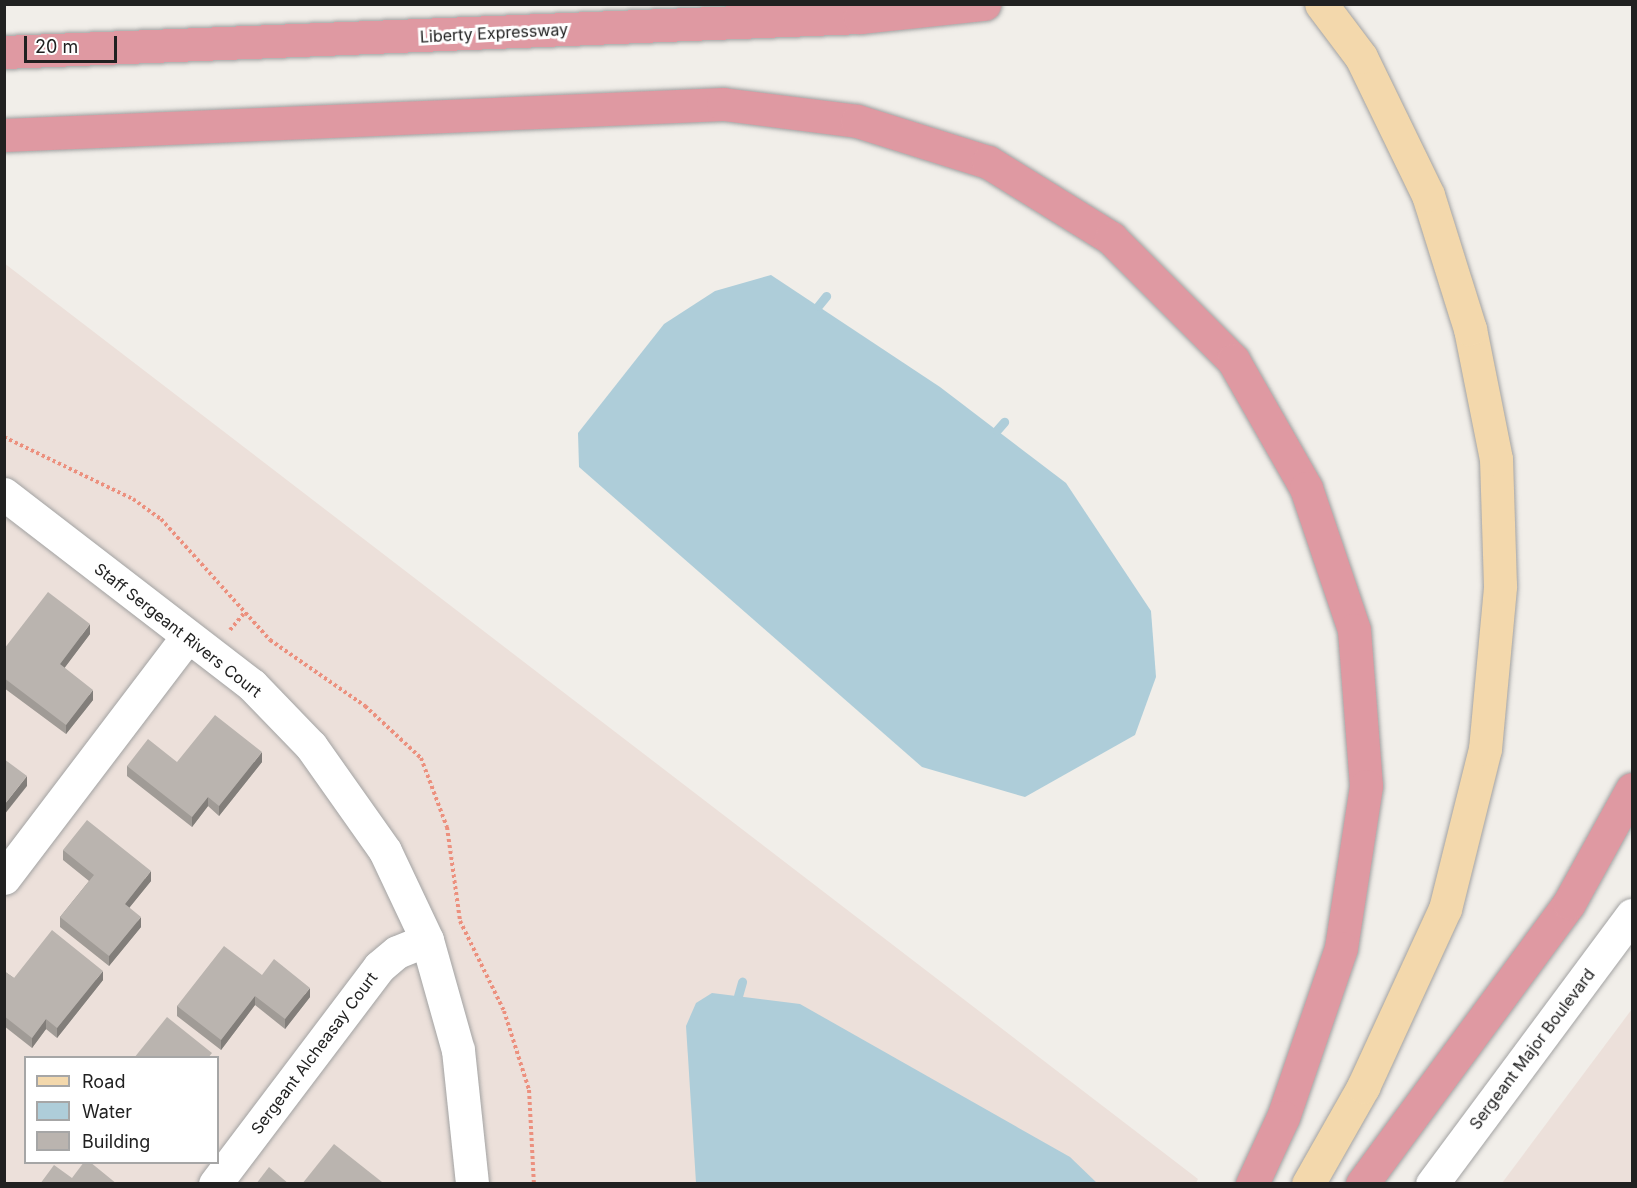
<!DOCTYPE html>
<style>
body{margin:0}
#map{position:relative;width:1637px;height:1188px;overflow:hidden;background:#f1eee9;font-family:Inter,sans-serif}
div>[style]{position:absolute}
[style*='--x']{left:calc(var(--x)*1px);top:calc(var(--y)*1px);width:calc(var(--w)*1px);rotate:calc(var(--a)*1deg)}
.military>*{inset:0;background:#ece0da}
.water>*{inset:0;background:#aecdd9}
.stream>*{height:9px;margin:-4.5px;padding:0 4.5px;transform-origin:4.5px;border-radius:4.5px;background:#aecdd9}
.path>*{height:4px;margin-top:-2px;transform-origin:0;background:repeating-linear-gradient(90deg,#ec907e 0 3px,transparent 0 6px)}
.roads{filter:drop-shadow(0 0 2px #a2a2a2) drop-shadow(0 0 2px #a2a2a2)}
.minor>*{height:33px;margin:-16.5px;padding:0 16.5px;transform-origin:16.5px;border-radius:16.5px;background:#fff}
.major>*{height:33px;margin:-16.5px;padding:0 16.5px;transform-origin:16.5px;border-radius:16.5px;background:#f3d8ac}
.highway>*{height:33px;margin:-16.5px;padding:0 16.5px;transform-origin:16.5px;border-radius:16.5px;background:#df99a2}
.wall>*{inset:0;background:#a09b96}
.shaded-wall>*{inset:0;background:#827e7a}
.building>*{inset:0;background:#bab4af}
span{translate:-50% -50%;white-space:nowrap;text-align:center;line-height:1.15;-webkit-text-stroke:6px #fff;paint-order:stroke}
.street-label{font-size:16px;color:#212121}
.frame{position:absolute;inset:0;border:6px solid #212121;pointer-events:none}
.legend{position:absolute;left:24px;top:1056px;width:195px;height:108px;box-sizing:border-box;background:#fff;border:2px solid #a6a6a6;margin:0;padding:8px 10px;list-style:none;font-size:18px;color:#212121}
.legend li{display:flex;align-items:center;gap:12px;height:30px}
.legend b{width:30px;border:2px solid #a6a6a6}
.scale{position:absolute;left:24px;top:36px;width:93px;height:27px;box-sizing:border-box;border:3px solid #212121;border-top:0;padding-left:8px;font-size:18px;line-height:21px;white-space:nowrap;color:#212121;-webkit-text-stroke:4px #fff;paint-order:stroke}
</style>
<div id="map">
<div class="military">
<div style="clip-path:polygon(evenodd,4px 263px,1198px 1179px,1196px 1183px,5px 1183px,4px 263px,26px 1058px,218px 1058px,218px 1162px,26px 1162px,26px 1058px)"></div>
<div style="clip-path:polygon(1632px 1009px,1632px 1183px,1502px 1183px)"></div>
</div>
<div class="water">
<div style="clip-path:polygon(771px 275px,940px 387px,1066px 483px,1151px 611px,1156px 677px,1135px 735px,1025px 797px,922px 767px,579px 467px,578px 433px,664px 324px,715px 291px)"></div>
<div style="clip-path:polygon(712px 993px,800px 1004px,1070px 1157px,1097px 1183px,696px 1183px,686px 1026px,696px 1003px)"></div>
</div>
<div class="stream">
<div style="--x:818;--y:306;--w:13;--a:-51"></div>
<div style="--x:997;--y:430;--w:11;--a:-49"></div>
<div style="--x:738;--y:996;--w:15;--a:-74"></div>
</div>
<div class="path">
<div style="--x:4;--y:437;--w:143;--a:25.7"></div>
<div style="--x:133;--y:499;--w:34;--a:36"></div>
<div style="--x:161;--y:519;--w:163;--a:48"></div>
<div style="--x:270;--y:640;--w:116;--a:34.8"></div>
<div style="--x:365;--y:706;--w:76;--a:42.9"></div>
<div style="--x:421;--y:758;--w:74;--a:69.4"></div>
<div style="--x:447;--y:827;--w:95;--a:82.1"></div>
<div style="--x:460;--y:921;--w:100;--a:63.9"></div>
<div style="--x:504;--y:1011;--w:83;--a:72.4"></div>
<div style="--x:529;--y:1090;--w:94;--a:87"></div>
<div style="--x:230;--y:630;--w:23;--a:-50"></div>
</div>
<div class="roads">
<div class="minor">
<div style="--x:4;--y:494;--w:313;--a:37.6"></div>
<div style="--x:252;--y:685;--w:85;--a:46"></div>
<div style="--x:311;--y:746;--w:128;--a:54.8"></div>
<div style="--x:385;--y:851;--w:98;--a:64.7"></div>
<div style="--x:427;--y:940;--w:114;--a:74.3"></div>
<div style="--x:458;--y:1050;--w:135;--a:84"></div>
<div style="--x:4;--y:878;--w:303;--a:-52.8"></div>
<div style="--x:215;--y:1184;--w:272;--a:-52.9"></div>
<div style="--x:379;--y:967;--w:23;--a:-40"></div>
<div style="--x:397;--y:952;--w:32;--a:-22"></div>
<div style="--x:1432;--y:1184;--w:335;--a:-53.4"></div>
</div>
<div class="major">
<div style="--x:1308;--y:1184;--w:112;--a:-60.4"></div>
<div style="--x:1363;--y:1087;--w:196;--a:-65.3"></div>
<div style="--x:1445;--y:909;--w:165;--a:-76"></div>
<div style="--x:1485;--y:749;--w:164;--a:-84.7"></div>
<div style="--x:1500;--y:586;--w:127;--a:-91.8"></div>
<div style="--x:1496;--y:459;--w:133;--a:-101.3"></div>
<div style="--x:1470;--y:329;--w:140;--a:-107.4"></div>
<div style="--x:1428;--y:195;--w:153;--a:-115.9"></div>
<div style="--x:1361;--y:57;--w:66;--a:-127"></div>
</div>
<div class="highway">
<div style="--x:4;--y:52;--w:857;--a:-2.34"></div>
<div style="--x:860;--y:17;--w:125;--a:-6"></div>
<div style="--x:4;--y:135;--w:720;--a:-2.47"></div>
<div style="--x:723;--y:104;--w:135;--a:7.2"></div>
<div style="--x:857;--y:121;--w:137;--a:17.4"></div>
<div style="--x:988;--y:162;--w:145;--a:31.7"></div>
<div style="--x:1111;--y:238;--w:173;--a:45"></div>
<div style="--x:1233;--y:360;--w:147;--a:60.3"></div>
<div style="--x:1306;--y:488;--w:150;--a:71.3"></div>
<div style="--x:1354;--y:630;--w:156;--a:85.6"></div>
<div style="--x:1366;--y:786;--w:164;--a:98.8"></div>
<div style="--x:1341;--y:948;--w:179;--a:108.9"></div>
<div style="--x:1283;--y:1117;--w:74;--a:114.8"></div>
<div style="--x:1362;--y:1184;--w:349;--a:-53.6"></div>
<div style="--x:1569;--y:903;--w:130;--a:-61.1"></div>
</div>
</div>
<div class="wall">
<div style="clip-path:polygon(90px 634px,64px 668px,93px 700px,66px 734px,4px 688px,4px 649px)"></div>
<div style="clip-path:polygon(177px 762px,262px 762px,219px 816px,208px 806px,192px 827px,127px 776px,127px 766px)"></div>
<div style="clip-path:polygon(63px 850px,151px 881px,129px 908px,141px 927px,109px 966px,60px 927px,60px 917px,89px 881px,63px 860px)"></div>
<div style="clip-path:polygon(4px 971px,14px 978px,103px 980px,57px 1038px,46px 1029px,32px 1048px,4px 1026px)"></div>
<div style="clip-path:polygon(262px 975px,310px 997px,285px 1029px,255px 1005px,221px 1050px,177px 1016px,177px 1006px)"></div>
</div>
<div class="shaded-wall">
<div style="clip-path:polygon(90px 624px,90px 634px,60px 674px,60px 664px)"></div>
<div style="clip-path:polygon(93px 690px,93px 700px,66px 734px,66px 725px)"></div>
<div style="clip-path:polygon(262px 752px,262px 762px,219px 816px,219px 806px)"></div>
<div style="clip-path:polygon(27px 776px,27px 786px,4px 815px,4px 805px)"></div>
<div style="clip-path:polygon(208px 797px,208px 806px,192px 827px,192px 817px)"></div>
<div style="clip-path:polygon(151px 871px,151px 881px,125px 913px,125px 904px)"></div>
<div style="clip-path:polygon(141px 917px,141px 927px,109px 966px,109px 956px)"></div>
<div style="clip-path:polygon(103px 971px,103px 980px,57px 1038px,57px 1028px)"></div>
<div style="clip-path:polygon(310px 988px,310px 997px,285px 1029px,285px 1019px)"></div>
<div style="clip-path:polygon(255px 996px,255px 1005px,221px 1050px,221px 1040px)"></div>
<div style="clip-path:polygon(46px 1019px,46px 1029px,32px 1048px,32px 1038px)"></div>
</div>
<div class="building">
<div style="clip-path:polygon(48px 592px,90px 624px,60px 664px,93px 690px,66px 725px,4px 678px,4px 649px)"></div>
<div style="clip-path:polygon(215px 715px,262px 752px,219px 806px,208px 797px,192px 817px,127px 766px,148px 739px,177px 762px)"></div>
<div style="clip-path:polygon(4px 759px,27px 776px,4px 805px)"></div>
<div style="clip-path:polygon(87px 820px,151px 871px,125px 904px,141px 917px,109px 956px,60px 917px,94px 875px,63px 850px)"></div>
<div style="clip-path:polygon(52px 930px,103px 971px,57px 1028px,46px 1019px,32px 1038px,4px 1016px,4px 971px,14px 978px)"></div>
<div style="clip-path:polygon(224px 946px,262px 975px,274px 959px,310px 988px,285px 1019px,255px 996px,221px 1040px,177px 1006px)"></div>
<div style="clip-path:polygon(167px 1017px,212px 1053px,208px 1058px,134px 1058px)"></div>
<div style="clip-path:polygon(334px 1144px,382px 1182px,380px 1184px,302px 1184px)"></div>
<div style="clip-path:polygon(84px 1162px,90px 1162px,117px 1184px,40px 1184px,54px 1165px,72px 1178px)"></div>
<div style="clip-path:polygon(269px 1167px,289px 1184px,256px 1184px)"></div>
</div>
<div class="street-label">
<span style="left:494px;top:33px;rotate:-3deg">Liberty Expressway</span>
<span style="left:178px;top:630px;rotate:38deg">Staff Sergeant Rivers Court</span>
<span style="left:1532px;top:1049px;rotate:-53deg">Sergeant Major Boulevard</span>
<span style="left:314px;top:1053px;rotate:-53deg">Sergeant Alcheasay Court</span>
</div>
<div class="frame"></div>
<ul class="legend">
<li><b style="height:8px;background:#f3d8ac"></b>Road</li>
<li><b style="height:16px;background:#aecdd9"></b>Water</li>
<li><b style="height:16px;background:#bab4af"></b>Building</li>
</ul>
<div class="scale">20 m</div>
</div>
